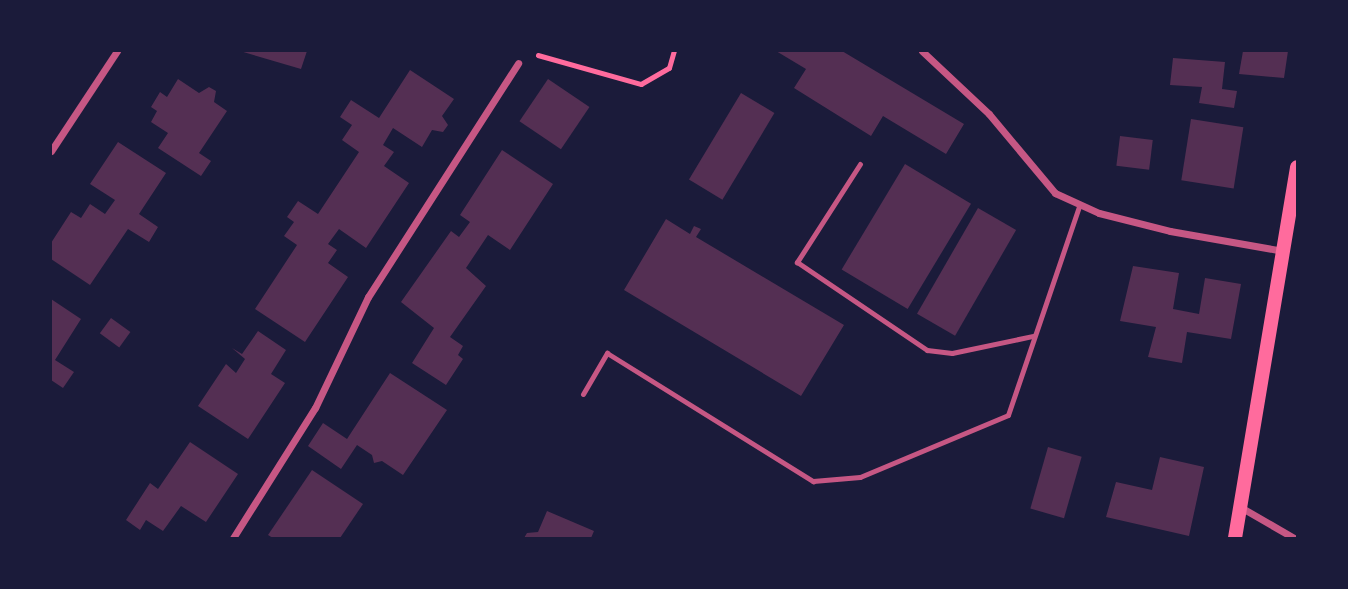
<!DOCTYPE html>
<style>
body{margin:0}
#map{position:relative;width:1348px;height:589px;overflow:hidden;background:#1b1b3a;font-family:Manrope,sans-serif}
div>[style]{position:absolute}
[style*='--x']{left:calc(var(--x)*1px);top:calc(var(--y)*1px);width:calc(var(--w)*1px);rotate:calc(var(--a)*1deg)}
.building>*{inset:0;background:#542f53;transform-origin:0 0}
.path>*{height:4.5px;margin:-2.25px;padding:0 2.25px;transform-origin:2.25px;border-radius:2.25px;background:#ff6b9d}
.service>*{height:5px;margin:-2.5px;padding:0 2.5px;transform-origin:2.5px;border-radius:2.5px;background:#c65784}
.minor>*{height:7px;margin:-3.5px;padding:0 3.5px;transform-origin:3.5px;border-radius:3.5px;background:#c65784}
.secondary>*{height:14px;margin:-7px;padding:0 7px;transform-origin:7px;border-radius:7px;background:#ff6b9d}
span{translate:-50% -50%;white-space:nowrap;text-align:center;line-height:1.15;-webkit-text-stroke:5px #1b1b3a;paint-order:stroke}
.frame{position:absolute;inset:0;border:52px solid #1b1b3a;pointer-events:none}
</style>
<div id="map">
<div class="building">
<div style="clip-path:polygon(240px 51px,307px 51px,301px 69px)"></div>
<div style="clip-path:polygon(776px 51px,842px 51px,964px 124px,946px 154px,883px 116px,871px 136px,794px 88px,806px 69px)"></div>
<div style="clip-path:polygon(1243px 51px,1288px 51px,1284px 78px,1239px 74px)"></div>
<div style="clip-path:polygon(1173px 58px,1225px 62px,1222px 89px,1237px 91px,1234px 108px,1199px 103px,1202px 87px,1170px 85px)"></div>
<div style="clip-path:polygon(410px 70px,454px 99px,442px 116px,448px 125px,443px 132px,432px 130px,422px 147px,393px 128px,383px 145px,394px 152px,384px 166px,409px 183px,366px 248px,339px 229px,328px 244px,337px 250px,328px 263px,348px 277px,305px 342px,255px 309px,297px 245px,284px 236px,294px 222px,287px 217px,298px 201px,318px 214px,359px 152px,342px 140px,352px 125px,340px 117px,351px 100px,379px 118px)"></div>
<div style="clip-path:polygon(178px 79px,199px 93px,209px 87px,216px 91px,214px 102px,227px 111px,199px 153px,211px 161px,201px 176px,158px 148px,168px 133px,151px 122px,157px 111px,151px 107px,160px 92px,167px 97px)"></div>
<div style="left:548px;top:79px;width:50px;height:51px;rotate:34deg"></div>
<div style="left:741px;top:93px;width:39px;height:101px;rotate:31deg"></div>
<div style="left:1191px;top:119px;width:53px;height:62px;rotate:9deg"></div>
<div style="left:1120px;top:136px;width:33px;height:30px;rotate:7deg"></div>
<div style="clip-path:polygon(118px 142px,166px 173px,139px 214px,158px 227px,149px 242px,128px 229px,90px 285px,51px 259px,51px 243px,71px 212px,81px 218px,90px 204px,105px 214px,115px 200px,90px 184px)"></div>
<div style="clip-path:polygon(502px 150px,553px 184px,510px 250px,488px 235px,466px 268px,486px 286px,450px 337px,463px 346px,458px 355px,463px 359px,446px 385px,412px 363px,434px 328px,401px 302px,451px 231px,459px 237px,470px 222px,460px 215px)"></div>
<div style="left:905px;top:164px;width:77px;height:123px;rotate:31deg"></div>
<div style="left:978px;top:208px;width:44px;height:122px;rotate:30deg"></div>
<div style="clip-path:polygon(666px 219px,690px 234px,694px 226px,701px 229px,696px 237px,844px 325px,801px 396px,624px 290px)"></div>
<div style="clip-path:polygon(1133px 266px,1179px 273px,1173px 309px,1199px 314px,1205px 278px,1241px 284px,1231px 339px,1187px 332px,1182px 363px,1148px 357px,1156px 327px,1120px 321px)"></div>
<div style="clip-path:polygon(51px 299px,81px 319px,55px 360px,74px 372px,63px 388px,51px 380px)"></div>
<div style="left:111px;top:318px;width:24px;height:19px;rotate:36deg"></div>
<div style="clip-path:polygon(258px 331px,286px 350px,271px 374px,285px 383px,248px 439px,198px 406px,226px 364px,236px 373px,245px 359px,232px 348px,242px 354px)"></div>
<div style="clip-path:polygon(390px 373px,447px 410px,403px 475px,382px 461px,374px 463px,372px 455px,357px 445px,341px 469px,308px 446px,323px 423px,347px 439px)"></div>
<div style="clip-path:polygon(190px 442px,238px 474px,206px 522px,181px 506px,163px 531px,146px 520px,140px 530px,126px 520px,150px 483px,158px 489px)"></div>
<div style="left:1048px;top:447px;width:35px;height:64px;rotate:16deg"></div>
<div style="clip-path:polygon(1160px 457px,1204px 467px,1189px 536px,1106px 517px,1116px 482px,1152px 490px)"></div>
<div style="clip-path:polygon(312px 470px,363px 504px,340px 538px,273px 538px,268px 535px)"></div>
<div style="clip-path:polygon(547px 511px,594px 531px,591px 538px,524px 538px,527px 533px,538px 532px)"></div>
</div>
<div class="path">
<div style="--x:538;--y:55;--w:107;--a:15.7"></div>
<div style="--x:641;--y:84;--w:32;--a:-30"></div>
<div style="--x:669;--y:68;--w:18;--a:-74"></div>
</div>
<div class="service">
<div style="--x:860;--y:164;--w:117;--a:122.7"></div>
<div style="--x:797;--y:262;--w:157;--a:34.1"></div>
<div style="--x:927;--y:350;--w:25;--a:7"></div>
<div style="--x:952;--y:353;--w:83;--a:-11.9"></div>
<div style="--x:583;--y:394;--w:48;--a:-59.7"></div>
<div style="--x:607;--y:353;--w:243;--a:31.9"></div>
<div style="--x:813;--y:481;--w:47;--a:-4.9"></div>
<div style="--x:860;--y:477;--w:160;--a:-22.7"></div>
<div style="--x:1008;--y:415;--w:221;--a:-71.2"></div>
</div>
<div class="minor">
<div style="--x:922;--y:51;--w:92;--a:43.2"></div>
<div style="--x:989;--y:114;--w:103;--a:50.1"></div>
<div style="--x:1055;--y:193;--w:48;--a:24.4"></div>
<div style="--x:1099;--y:213;--w:73;--a:14.2"></div>
<div style="--x:1170;--y:231;--w:115;--a:10"></div>
<div style="--x:51;--y:151;--w:120;--a:-56.6"></div>
<div style="--x:1242;--y:508;--w:60;--a:30"></div>
<div style="--x:233;--y:538;--w:154;--a:-57.8"></div>
<div style="--x:315;--y:408;--w:123;--a:-64.5"></div>
<div style="--x:368;--y:297;--w:278;--a:-57.3"></div>
</div>
<div class="secondary">
<div style="--x:1235;--y:538;--w:376;--a:-80.5"></div>
</div>
<div class="frame"></div>
</div>
